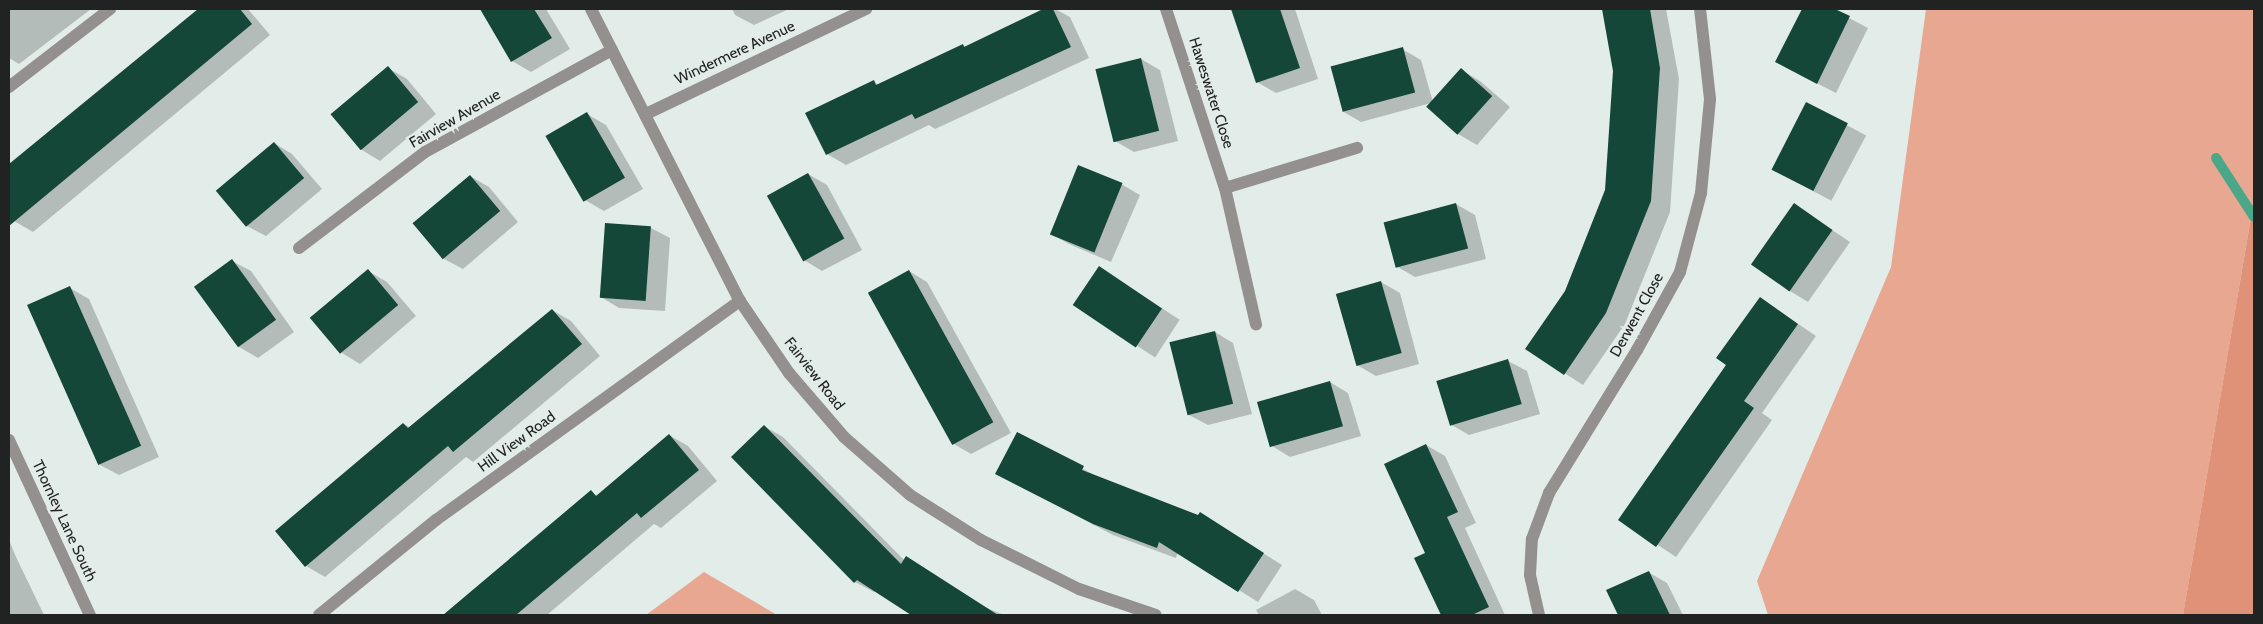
<!DOCTYPE html>
<style>
body{margin:0}
#map{position:relative;width:2263px;height:624px;overflow:hidden;background:#e2ece8;font-family:Cabin,sans-serif}
div>[style]{position:absolute}
[style*='--x']{left:calc(var(--x)*1px);top:calc(var(--y)*1px);width:calc(var(--w)*1px);rotate:calc(var(--a)*1deg)}
.green>*{inset:0;background:#e8a791}
.forest>*{inset:0;background:#df9278}
.shadow>*{inset:0;background:#0003;transform-origin:0 0}
.stream>*{height:10px;margin:-5px;padding:0 5px;transform-origin:5px;border-radius:5px;background:#4aa889}
.building>*{inset:0;background:#144737;transform-origin:0 0}
.minor>*{height:12px;margin:-6px;padding:0 6px;transform-origin:6px;border-radius:6px;background:#94908f}
span{translate:-50% -50%;white-space:nowrap;text-align:center;line-height:1.15;-webkit-text-stroke:5px #e2ece8;paint-order:stroke}
.street-label{font-size:15px;color:#202322}
.frame{position:absolute;inset:0;border:10px solid #202322;pointer-events:none}
</style>
<div id="map">
<div class="green">
<div style="clip-path:polygon(1926px 9px,2254px 9px,2254px 200px,2183px 615px,1768px 615px,1757px 581px,1891px 267px)"></div>
<div style="clip-path:polygon(704px 572px,777px 615px,646px 615px)"></div>
</div>
<div class="forest">
<div style="clip-path:polygon(2254px 200px,2254px 615px,2183px 615px)"></div>
</div>
<div class="shadow">
<div style="clip-path:polygon(9px 9px,91px 9px,19px 64px,9px 58px)"></div>
<div style="clip-path:polygon(199px 9px,248px 9px,270px 35px,33px 232px,14px 221px,9px 215px,9px 167px)"></div>
<div style="clip-path:polygon(482px 9px,546px 9px,570px 49px,531px 72px,512px 61px)"></div>
<div style="clip-path:polygon(732px 9px,789px 9px,754px 25px,735px 15px)"></div>
<div style="clip-path:polygon(1046px 9px,1055px 9px,1070px 17px,1089px 58px,935px 129px,929px 125px,846px 165px,827px 154px,874px 82px,879px 85px,963px 45px,966px 47px)"></div>
<div style="clip-path:polygon(1244px 9px,1295px 9px,1318px 79px,1276px 93px,1257px 82px,1233px 12px)"></div>
<div style="clip-path:polygon(1603px 9px,1666px 9px,1679px 79px,1670px 212px,1625px 324px,1583px 385px,1527px 349px,1566px 292px,1606px 190px,1614px 71px)"></div>
<div style="clip-path:polygon(1803px 9px,1832px 9px,1868px 28px,1836px 93px,1776px 62px)"></div>
<div style="clip-path:polygon(1402px 49px,1421px 60px,1433px 102px,1461px 70px,1480px 81px,1510px 107px,1477px 145px,1458px 134px,1431px 103px,1361px 122px,1342px 111px)"></div>
<div style="clip-path:polygon(1141px 59px,1160px 70px,1178px 141px,1134px 152px,1115px 141px)"></div>
<div style="clip-path:polygon(388px 68px,407px 79px,436px 114px,380px 161px,362px 150px)"></div>
<div style="left:1807px;top:104px;width:67px;height:74px;rotate:28deg"></div>
<div style="clip-path:polygon(587px 114px,606px 125px,643px 189px,604px 211px,585px 200px)"></div>
<div style="clip-path:polygon(274px 143px,292px 154px,322px 189px,266px 236px,247px 226px)"></div>
<div style="clip-path:polygon(808px 174px,827px 185px,862px 250px,822px 271px,804px 260px)"></div>
<div style="clip-path:polygon(470px 176px,489px 187px,518px 222px,463px 269px,444px 259px)"></div>
<div style="clip-path:polygon(1121px 184px,1140px 195px,1111px 262px,1069px 244px,1051px 234px)"></div>
<div style="clip-path:polygon(1456px 204px,1475px 215px,1486px 259px,1415px 277px,1396px 266px)"></div>
<div style="clip-path:polygon(1795px 205px,1850px 242px,1808px 302px,1790px 291px)"></div>
<div style="clip-path:polygon(606px 224px,651px 228px,670px 238px,665px 311px,619px 308px,601px 297px)"></div>
<div style="clip-path:polygon(232px 261px,251px 271px,294px 332px,258px 358px,239px 347px)"></div>
<div style="left:1100px;top:268px;width:95px;height:45px;rotate:33deg"></div>
<div style="clip-path:polygon(368px 271px,387px 282px,416px 316px,360px 364px,342px 353px)"></div>
<div style="clip-path:polygon(909px 271px,927px 282px,1011px 433px,971px 454px,952px 443px)"></div>
<div style="clip-path:polygon(1381px 282px,1400px 293px,1419px 364px,1376px 376px,1357px 365px)"></div>
<div style="clip-path:polygon(70px 288px,89px 299px,159px 457px,119px 475px,100px 465px)"></div>
<div style="clip-path:polygon(1760px 298px,1816px 336px,1762px 413px,1772px 420px,1676px 557px,1620px 520px,1728px 365px)"></div>
<div style="clip-path:polygon(552px 310px,571px 321px,600px 356px,473px 462px,466px 457px,325px 577px,306px 566px,277px 531px,404px 424px,411px 428px)"></div>
<div style="clip-path:polygon(1215px 332px,1233px 343px,1252px 414px,1208px 425px,1189px 415px)"></div>
<div style="clip-path:polygon(1508px 361px,1527px 371px,1540px 414px,1469px 435px,1450px 424px)"></div>
<div style="clip-path:polygon(1330px 382px,1348px 393px,1361px 436px,1290px 457px,1272px 446px)"></div>
<div style="clip-path:polygon(764px 426px,783px 437px,905px 561px,987px 608px,1004px 615px,913px 615px,876px 591px,874px 592px,855px 582px)"></div>
<div style="clip-path:polygon(1017px 434px,1102px 479px,1219px 525px,1282px 565px,1258px 602px,1178px 552px,1176px 558px,1113px 535px,1016px 484px)"></div>
<div style="clip-path:polygon(669px 435px,688px 446px,717px 481px,661px 528px,654px 524px,547px 615px,445px 615px,591px 492px,598px 496px)"></div>
<div style="clip-path:polygon(1426px 445px,1445px 456px,1476px 523px,1465px 528px,1505px 615px,1442px 615px,1416px 559px,1427px 554px)"></div>
<div style="clip-path:polygon(9px 540px,16px 557px,44px 615px,9px 615px)"></div>
<div style="clip-path:polygon(1648px 572px,1667px 583px,1683px 615px,1619px 615px,1608px 591px)"></div>
<div style="clip-path:polygon(1295px 589px,1314px 600px,1322px 615px,1259px 615px,1256px 610px)"></div>
</div>
<div class="stream">
<div style="--x:2216;--y:158;--w:70;--a:57.2"></div>
</div>
<div class="building">
<div style="clip-path:polygon(198px 9px,240px 9px,252px 24px,9px 226px,9px 164px)"></div>
<div style="clip-path:polygon(480px 9px,534px 9px,552px 38px,511px 62px)"></div>
<div style="clip-path:polygon(1043px 9px,1053px 9px,1071px 47px,915px 119px,912px 114px,826px 155px,805px 113px,874px 80px,876px 85px,963px 44px,964px 47px)"></div>
<div style="clip-path:polygon(1231px 9px,1280px 9px,1300px 68px,1256px 83px)"></div>
<div style="clip-path:polygon(1602px 9px,1650px 9px,1660px 68px,1651px 201px,1606px 313px,1564px 375px,1525px 349px,1565px 291px,1605px 190px,1613px 71px)"></div>
<div style="clip-path:polygon(1802px 9px,1835px 9px,1850px 16px,1817px 84px,1775px 62px)"></div>
<div style="left:1403px;top:47px;width:47px;height:75px;rotate:75deg"></div>
<div style="left:1141px;top:58px;width:75px;height:47px;rotate:76deg"></div>
<div style="left:388px;top:66px;width:47px;height:75px;rotate:50deg"></div>
<div style="left:1461px;top:68px;width:42px;height:52px;rotate:42deg"></div>
<div style="left:1806px;top:102px;width:47px;height:76px;rotate:27deg"></div>
<div style="left:587px;top:112px;width:76px;height:48px;rotate:60deg"></div>
<div style="left:274px;top:142px;width:47px;height:76px;rotate:50deg"></div>
<div style="left:1078px;top:165px;width:48px;height:75px;rotate:22deg"></div>
<div style="left:808px;top:173px;width:75px;height:47px;rotate:61deg"></div>
<div style="left:470px;top:175px;width:47px;height:75px;rotate:50deg"></div>
<div style="left:1456px;top:203px;width:47px;height:75px;rotate:75deg"></div>
<div style="left:1794px;top:203px;width:47px;height:75px;rotate:35deg"></div>
<div style="left:605px;top:223px;width:46px;height:75px;rotate:4deg"></div>
<div style="left:232px;top:259px;width:75px;height:47px;rotate:54deg"></div>
<div style="left:1099px;top:266px;width:76px;height:47px;rotate:34deg"></div>
<div style="left:368px;top:269px;width:47px;height:76px;rotate:50deg"></div>
<div style="left:909px;top:270px;width:174px;height:47px;rotate:61deg"></div>
<div style="left:1381px;top:281px;width:75px;height:47px;rotate:74deg"></div>
<div style="left:70px;top:286px;width:175px;height:47px;rotate:66deg"></div>
<div style="clip-path:polygon(1760px 297px,1798px 324px,1744px 401px,1754px 408px,1656px 547px,1618px 520px,1726px 365px,1716px 358px)"></div>
<div style="clip-path:polygon(552px 309px,582px 344px,453px 452px,448px 446px,305px 567px,275px 531px,403px 423px,408px 428px)"></div>
<div style="left:1215px;top:331px;width:75px;height:47px;rotate:76deg"></div>
<div style="left:1508px;top:359px;width:47px;height:75px;rotate:73deg"></div>
<div style="left:1330px;top:381px;width:47px;height:76px;rotate:74deg"></div>
<div style="clip-path:polygon(764px 425px,901px 564px,906px 556px,998px 615px,911px 615px,857px 580px,854px 583px,731px 457px)"></div>
<div style="clip-path:polygon(1017px 432px,1084px 466px,1082px 470px,1198px 515px,1200px 512px,1264px 553px,1238px 592px,1159px 542px,1157px 548px,1093px 524px,995px 474px)"></div>
<div style="clip-path:polygon(669px 434px,699px 470px,641px 518px,637px 513px,516px 615px,443px 615px,591px 490px,596px 496px)"></div>
<div style="clip-path:polygon(1426px 444px,1458px 512px,1447px 517px,1489px 607px,1472px 615px,1441px 615px,1414px 558px,1425px 553px,1384px 464px)"></div>
<div style="clip-path:polygon(1649px 571px,1670px 615px,1618px 615px,1606px 590px)"></div>
</div>
<div class="minor">
<div style="--x:591;--y:9;--w:328;--a:63"></div>
<div style="--x:740;--y:301;--w:87;--a:55.8"></div>
<div style="--x:789;--y:373;--w:84;--a:49.3"></div>
<div style="--x:844;--y:437;--w:88;--a:41.3"></div>
<div style="--x:910;--y:495;--w:84;--a:32.4"></div>
<div style="--x:981;--y:540;--w:110;--a:26.6"></div>
<div style="--x:1079;--y:589;--w:81;--a:18.7"></div>
<div style="--x:1166;--y:9;--w:188;--a:71.8"></div>
<div style="--x:1225;--y:188;--w:140;--a:77.2"></div>
<div style="--x:9;--y:87;--w:128;--a:-37.7"></div>
<div style="--x:646;--y:114;--w:244;--a:-25.5"></div>
<div style="--x:1225;--y:188;--w:138;--a:-16.9"></div>
<div style="--x:299;--y:248;--w:158;--a:-37.3"></div>
<div style="--x:425;--y:152;--w:213;--a:-28.6"></div>
<div style="--x:9;--y:440;--w:193;--a:65.2"></div>
<div style="--x:319;--y:615;--w:151;--a:-39.1"></div>
<div style="--x:436;--y:520;--w:375;--a:-35.8"></div>
<div style="--x:1539;--y:615;--w:41;--a:-102.7"></div>
<div style="--x:1530;--y:575;--w:36;--a:-87"></div>
<div style="--x:1532;--y:539;--w:49;--a:-69.7"></div>
<div style="--x:1549;--y:493;--w:168;--a:-58.4"></div>
<div style="--x:1637;--y:350;--w:89;--a:-61.1"></div>
<div style="--x:1680;--y:272;--w:82;--a:-75.1"></div>
<div style="--x:1701;--y:193;--w:94;--a:-84.5"></div>
<div style="--x:1710;--y:99;--w:91;--a:-96.3"></div>
</div>
<div class="street-label">
<span style="left:735px;top:53px;rotate:-25deg">Windermere Avenue</span>
<span style="left:1211px;top:93px;rotate:72deg">Haweswater Close</span>
<span style="left:455px;top:119px;rotate:-30deg">Fairview Avenue</span>
<span style="left:1637px;top:315px;rotate:-61deg">Derwent Close</span>
<span style="left:814px;top:374px;rotate:52deg">Fairview Road</span>
<span style="left:517px;top:442px;rotate:-36deg">Hill View Road</span>
<span style="left:64px;top:521px;rotate:65deg">Thornley Lane South</span>
</div>
<div class="frame"></div>
</div>
